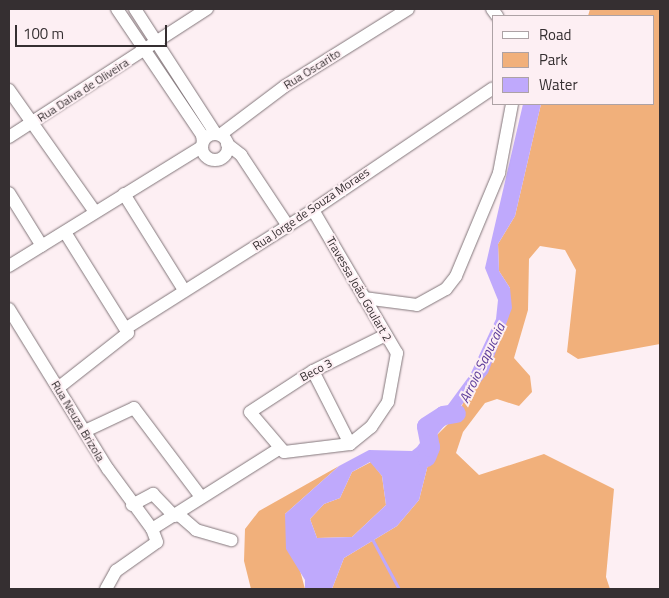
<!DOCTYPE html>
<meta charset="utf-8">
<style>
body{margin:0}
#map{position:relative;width:669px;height:598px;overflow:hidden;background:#fdeff3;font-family:"Titillium Web",sans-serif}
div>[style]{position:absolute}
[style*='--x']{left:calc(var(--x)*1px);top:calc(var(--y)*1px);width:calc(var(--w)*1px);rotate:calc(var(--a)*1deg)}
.green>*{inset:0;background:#f1b07b}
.water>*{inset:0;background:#bfa9fc}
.stream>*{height:3px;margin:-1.5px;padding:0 1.5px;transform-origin:1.5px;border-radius:1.5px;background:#bfa9fc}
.river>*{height:19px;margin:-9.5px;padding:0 9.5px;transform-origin:9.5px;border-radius:9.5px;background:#bfa9fc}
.roads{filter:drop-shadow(0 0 1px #82767a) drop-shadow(0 0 1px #82767a)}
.minor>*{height:12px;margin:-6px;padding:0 6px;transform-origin:6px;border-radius:6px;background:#fff}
.minor>.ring{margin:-6px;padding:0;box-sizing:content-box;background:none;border:12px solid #fff;border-radius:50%}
span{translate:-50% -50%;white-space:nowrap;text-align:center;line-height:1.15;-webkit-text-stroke:4px #fdeff3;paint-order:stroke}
.street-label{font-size:12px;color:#352f31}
.water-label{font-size:14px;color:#5c3c9a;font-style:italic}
.frame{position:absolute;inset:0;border:10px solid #352f31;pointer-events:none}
.legend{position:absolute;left:492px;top:15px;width:162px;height:90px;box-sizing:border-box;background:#fdeff3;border:1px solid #ada2a5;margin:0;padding:6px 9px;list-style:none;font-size:15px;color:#352f31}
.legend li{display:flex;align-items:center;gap:10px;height:25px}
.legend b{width:25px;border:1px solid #ada2a5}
.scale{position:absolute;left:15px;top:25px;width:152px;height:22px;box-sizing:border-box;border:2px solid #352f31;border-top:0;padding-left:6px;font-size:15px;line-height:18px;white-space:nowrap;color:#352f31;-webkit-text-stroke:4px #fdeff3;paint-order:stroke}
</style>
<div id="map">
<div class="green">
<div style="clip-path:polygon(590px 9px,660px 9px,660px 344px,578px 359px,567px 352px,576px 270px,565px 250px,540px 246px,529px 259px,528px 310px,514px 358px,530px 376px,532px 392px,519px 406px,497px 399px,485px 403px,463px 432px,456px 453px,479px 475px,544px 454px,614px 489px,606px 577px,610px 589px,332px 589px,344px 558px,397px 526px,419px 500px,435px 437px,459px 413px,510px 288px,499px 271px,498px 244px,515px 216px,541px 104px,653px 104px,653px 16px,588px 16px)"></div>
<div style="clip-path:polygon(371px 462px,382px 476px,386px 505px,352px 537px,317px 538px,310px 519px,324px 504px,340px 498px,352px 472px)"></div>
<div style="clip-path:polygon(339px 466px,285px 514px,305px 589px,251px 589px,244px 561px,245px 529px,259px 511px)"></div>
</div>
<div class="water">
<div style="clip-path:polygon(evenodd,523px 104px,541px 104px,515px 216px,498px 244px,499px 271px,510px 288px,512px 308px,488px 373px,435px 437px,419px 500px,397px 526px,344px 558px,332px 589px,305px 589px,305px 580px,286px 549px,285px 514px,339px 466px,369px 450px,412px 451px,417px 447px,470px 375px,496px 319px,498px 300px,485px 268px,523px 104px,370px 462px,382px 476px,386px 505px,352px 537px,317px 538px,310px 519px,324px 504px,340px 498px,352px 472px,370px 462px)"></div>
</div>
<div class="stream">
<div style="--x:371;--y:537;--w:59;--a:61.7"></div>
</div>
<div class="river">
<div style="--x:426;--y:457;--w:11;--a:-68"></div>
<div style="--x:430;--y:447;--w:21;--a:-101"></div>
<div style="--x:426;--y:426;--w:20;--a:-33"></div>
<div style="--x:443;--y:415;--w:13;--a:-9"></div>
</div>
<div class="roads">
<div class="minor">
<div style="--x:117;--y:9;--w:152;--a:56"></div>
<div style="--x:202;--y:135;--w:7;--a:82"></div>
<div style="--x:135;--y:9;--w:149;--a:57.1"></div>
<div style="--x:492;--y:9;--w:9;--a:54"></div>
<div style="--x:9;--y:90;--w:149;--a:54.8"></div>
<div class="ring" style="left:202px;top:134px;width:14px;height:14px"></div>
<div style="--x:220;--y:135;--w:81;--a:-37"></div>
<div style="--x:285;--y:86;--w:145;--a:-32"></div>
<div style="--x:9;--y:137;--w:236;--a:-32.9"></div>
<div style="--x:227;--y:144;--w:18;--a:38"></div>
<div style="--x:241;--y:155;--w:85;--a:56.5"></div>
<div style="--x:9;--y:193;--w:62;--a:58.1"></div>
<div style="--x:124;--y:194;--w:113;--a:58"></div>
<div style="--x:313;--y:210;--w:166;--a:59.6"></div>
<div style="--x:397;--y:353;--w:50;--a:100.4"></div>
<div style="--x:388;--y:402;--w:30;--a:124"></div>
<div style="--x:371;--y:427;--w:27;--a:141"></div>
<div style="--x:9;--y:266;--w:227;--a:-31.7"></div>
<div style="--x:364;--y:298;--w:53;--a:7.5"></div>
<div style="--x:417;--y:305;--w:33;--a:-29"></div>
<div style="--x:446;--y:289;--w:16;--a:-52"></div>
<div style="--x:456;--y:276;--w:112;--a:-67.3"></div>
<div style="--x:499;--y:173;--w:70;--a:-79.3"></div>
<div style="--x:9;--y:309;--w:188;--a:58.3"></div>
<div style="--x:108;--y:469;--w:74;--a:53.7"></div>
<div style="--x:128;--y:327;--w:219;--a:-32.3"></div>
<div style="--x:313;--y:210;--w:217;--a:-34.1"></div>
<div style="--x:313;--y:371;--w:82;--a:63.1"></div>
<div style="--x:350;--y:444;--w:66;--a:173.1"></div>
<div style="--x:284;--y:452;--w:52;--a:-130.4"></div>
<div style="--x:250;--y:412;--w:75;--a:-33.1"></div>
<div style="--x:313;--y:371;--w:81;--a:-26.3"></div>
<div style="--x:58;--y:388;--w:89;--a:-38.2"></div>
<div style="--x:128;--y:333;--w:119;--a:-122"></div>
<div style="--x:85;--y:431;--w:54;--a:-25.1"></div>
<div style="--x:134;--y:408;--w:111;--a:53"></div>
<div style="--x:132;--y:505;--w:24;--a:-28"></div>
<div style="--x:153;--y:494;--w:30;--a:46"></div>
<div style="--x:174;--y:516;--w:5;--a:-11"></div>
<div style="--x:179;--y:515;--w:23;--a:41"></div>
<div style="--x:196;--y:530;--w:37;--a:16"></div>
<div style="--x:152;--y:529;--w:151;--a:-32.3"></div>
<div style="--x:106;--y:589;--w:21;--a:-61"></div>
<div style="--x:116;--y:571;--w:50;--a:-35.3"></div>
<div style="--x:157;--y:542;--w:14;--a:-111"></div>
</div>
</div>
<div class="street-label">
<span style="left:312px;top:69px;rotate:-32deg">Rua Oscarito</span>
<span style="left:83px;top:90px;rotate:-33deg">Rua Dalva de Oliveira</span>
<span style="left:311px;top:209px;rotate:-34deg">Rua Jorge de Souza Moraes</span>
<span style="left:359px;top:289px;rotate:60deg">Travessa João Goulart 2</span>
<span style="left:316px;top:370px;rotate:-28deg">Beco 3</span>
<span style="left:78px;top:421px;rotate:59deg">Rua Neuza Brizola</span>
</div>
<div class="water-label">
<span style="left:482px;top:363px;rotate:-64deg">Arroio Sapucaia</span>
</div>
<div class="frame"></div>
<ul class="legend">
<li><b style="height:6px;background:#fff"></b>Road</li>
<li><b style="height:14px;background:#f1b07b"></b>Park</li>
<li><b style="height:14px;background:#bfa9fc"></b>Water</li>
</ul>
<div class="scale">100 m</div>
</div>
